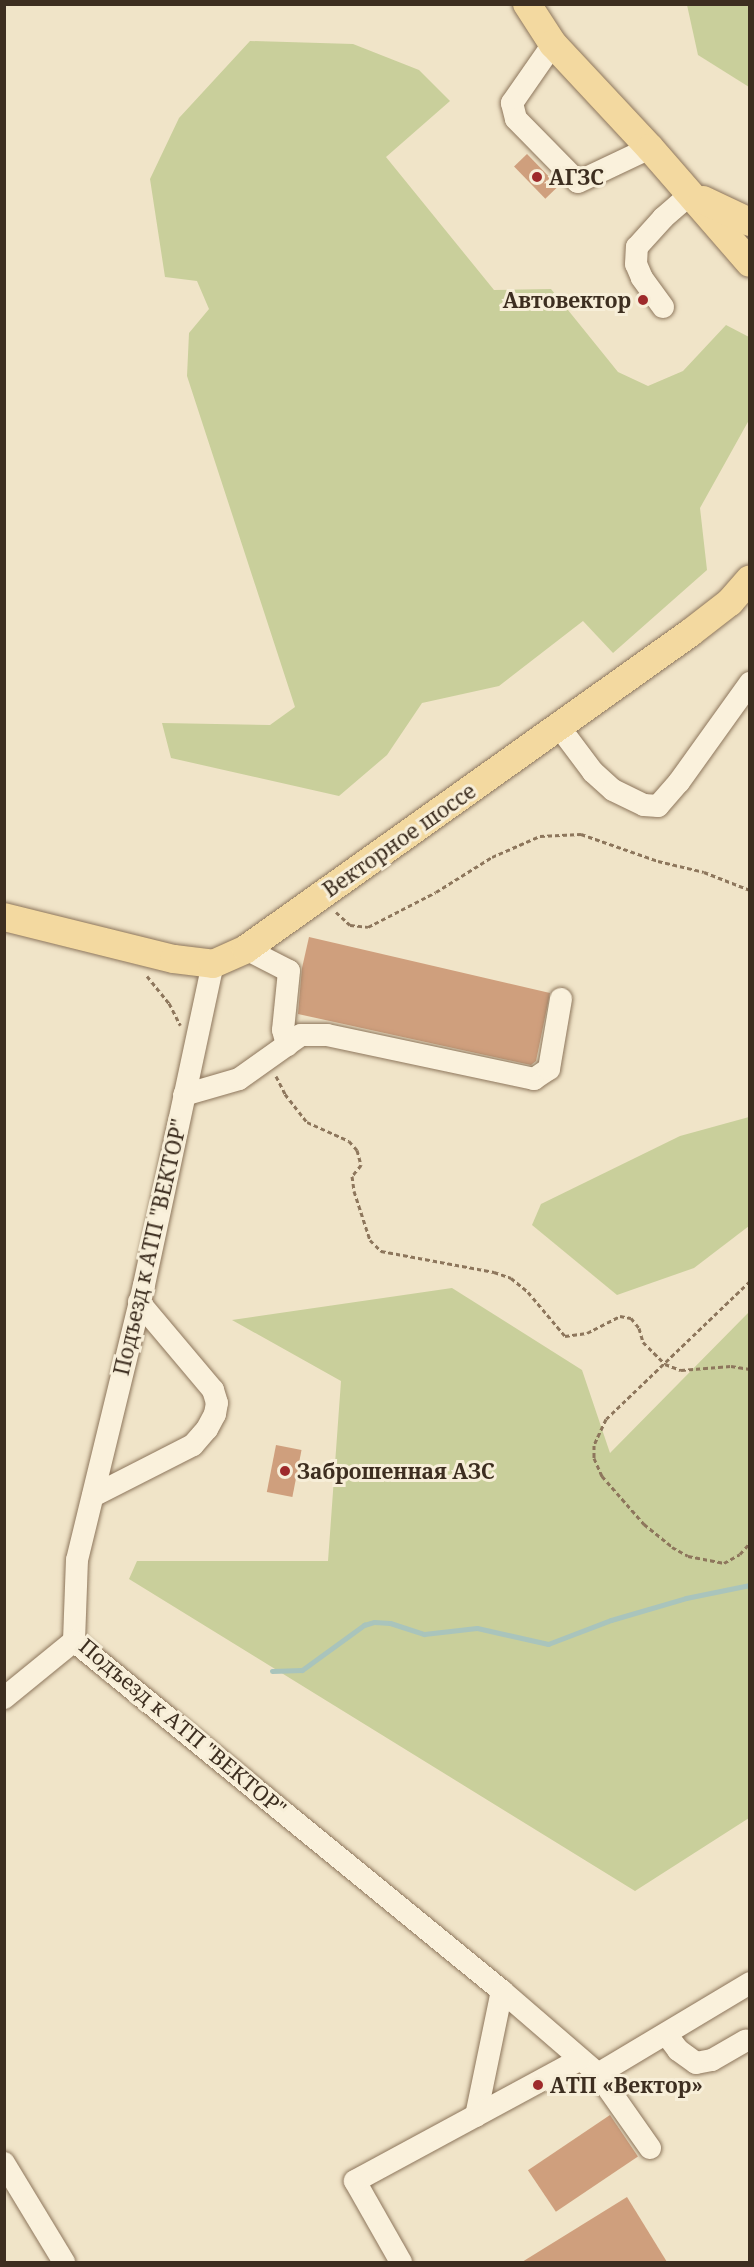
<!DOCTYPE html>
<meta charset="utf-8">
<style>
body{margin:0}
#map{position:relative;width:754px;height:2267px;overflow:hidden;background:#f0e4c8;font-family:"Noto Serif",serif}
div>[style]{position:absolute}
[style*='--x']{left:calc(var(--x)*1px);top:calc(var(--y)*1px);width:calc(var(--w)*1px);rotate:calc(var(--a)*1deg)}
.green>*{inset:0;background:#c9cf9b}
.stream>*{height:5px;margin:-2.5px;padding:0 2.5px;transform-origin:2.5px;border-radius:2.5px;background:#a9c4bc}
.building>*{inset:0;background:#cf9f7d;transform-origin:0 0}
.path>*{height:3px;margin-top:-1.5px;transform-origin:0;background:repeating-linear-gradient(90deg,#8d765c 0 4.5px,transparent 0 7.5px)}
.roads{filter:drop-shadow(0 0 2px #8d765c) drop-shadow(0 0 2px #8d765c)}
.minor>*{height:22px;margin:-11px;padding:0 11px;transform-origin:11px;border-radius:11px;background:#faf1dc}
.major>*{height:28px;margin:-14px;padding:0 14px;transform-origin:14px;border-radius:14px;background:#f3d9a0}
.dots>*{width:16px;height:16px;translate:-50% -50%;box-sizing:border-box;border:3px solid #f7eed8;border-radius:50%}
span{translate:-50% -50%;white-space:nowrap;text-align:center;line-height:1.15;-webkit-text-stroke:6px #f7eed8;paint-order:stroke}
.poi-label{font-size:21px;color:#3d2e20;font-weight:700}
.left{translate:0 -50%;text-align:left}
.right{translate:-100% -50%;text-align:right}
.street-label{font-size:21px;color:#3d2e20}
.frame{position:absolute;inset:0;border:6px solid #3d2e20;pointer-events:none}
</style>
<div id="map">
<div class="green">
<div style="clip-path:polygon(687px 5px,749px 5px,749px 87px,698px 55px)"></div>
<div style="clip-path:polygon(250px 41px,353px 44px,419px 70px,450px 101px,386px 157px,494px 290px,551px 289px,618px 372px,648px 386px,683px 371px,726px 325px,749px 337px,749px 420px,700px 508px,707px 570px,613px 653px,583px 621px,499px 686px,422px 703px,387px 755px,339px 796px,171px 758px,162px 723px,270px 725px,295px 707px,187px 376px,189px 333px,209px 309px,197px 281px,165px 277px,150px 179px,179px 118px)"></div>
<div style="clip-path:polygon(749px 1117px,749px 1226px,694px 1268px,617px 1295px,532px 1225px,541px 1204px,680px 1136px)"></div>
<div style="clip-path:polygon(452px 1288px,582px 1370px,610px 1453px,749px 1312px,749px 1818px,635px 1891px,129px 1579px,137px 1561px,328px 1561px,341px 1381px,232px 1320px)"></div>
</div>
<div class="stream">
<div style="--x:272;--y:1671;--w:30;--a:-2"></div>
<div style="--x:302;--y:1670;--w:77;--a:-36"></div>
<div style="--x:364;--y:1625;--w:10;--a:-17"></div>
<div style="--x:374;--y:1622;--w:16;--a:4"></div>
<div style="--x:390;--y:1623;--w:36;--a:18"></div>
<div style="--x:424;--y:1634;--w:53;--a:-6.5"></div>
<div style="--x:477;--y:1628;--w:73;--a:12.7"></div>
<div style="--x:548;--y:1644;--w:67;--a:-20.9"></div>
<div style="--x:611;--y:1620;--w:78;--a:-16.3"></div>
<div style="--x:686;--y:1598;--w:65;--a:-11.5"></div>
</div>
<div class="building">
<div style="left:527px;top:154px;width:45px;height:18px;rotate:46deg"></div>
<div style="clip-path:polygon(309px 937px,550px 993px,536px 1061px,531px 1065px,298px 1014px,302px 968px)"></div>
<div style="left:276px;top:1445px;width:26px;height:48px;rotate:11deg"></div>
<div style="left:610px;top:2115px;width:50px;height:99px;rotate:56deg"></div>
<div style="clip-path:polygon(627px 2197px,667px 2262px,522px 2262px)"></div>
</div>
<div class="path">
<div style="--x:336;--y:912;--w:19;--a:43"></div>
<div style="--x:350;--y:925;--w:18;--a:6"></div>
<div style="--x:368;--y:927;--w:76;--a:-27.2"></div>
<div style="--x:436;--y:892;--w:66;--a:-32"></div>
<div style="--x:492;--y:857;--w:52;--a:-23.6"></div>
<div style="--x:540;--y:836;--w:41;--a:-2.8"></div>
<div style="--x:581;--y:834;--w:82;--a:19.3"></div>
<div style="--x:658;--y:861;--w:47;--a:13.4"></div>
<div style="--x:704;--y:872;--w:49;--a:21.4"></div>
<div style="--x:147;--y:976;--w:35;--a:51"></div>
<div style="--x:169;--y:1003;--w:25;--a:63"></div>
<div style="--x:276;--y:1076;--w:20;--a:63"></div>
<div style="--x:285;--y:1094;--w:36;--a:52"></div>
<div style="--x:307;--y:1122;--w:46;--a:24.3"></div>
<div style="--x:349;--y:1141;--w:12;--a:48"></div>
<div style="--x:357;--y:1150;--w:16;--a:75"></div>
<div style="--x:361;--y:1165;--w:14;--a:129"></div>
<div style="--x:352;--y:1176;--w:15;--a:82"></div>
<div style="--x:354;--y:1191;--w:52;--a:71.9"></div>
<div style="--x:370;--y:1240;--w:16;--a:45"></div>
<div style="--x:381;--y:1251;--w:115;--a:10.5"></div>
<div style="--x:494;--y:1272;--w:18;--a:19"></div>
<div style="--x:511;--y:1278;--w:22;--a:39"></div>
<div style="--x:528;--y:1292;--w:57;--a:49.9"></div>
<div style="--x:565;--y:1336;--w:22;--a:-8"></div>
<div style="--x:587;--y:1333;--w:37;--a:-27"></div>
<div style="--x:620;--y:1316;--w:11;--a:10"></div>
<div style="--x:631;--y:1318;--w:13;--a:51"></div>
<div style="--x:639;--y:1328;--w:15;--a:74"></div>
<div style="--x:643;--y:1342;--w:31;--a:45"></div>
<div style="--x:665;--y:1364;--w:17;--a:21"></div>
<div style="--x:681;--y:1370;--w:50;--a:-4.6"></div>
<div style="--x:731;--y:1366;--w:19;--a:9"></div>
<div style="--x:750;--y:1281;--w:199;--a:136.2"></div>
<div style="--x:606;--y:1419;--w:29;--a:115"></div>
<div style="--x:594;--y:1445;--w:13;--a:90"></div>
<div style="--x:594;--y:1458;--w:20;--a:66"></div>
<div style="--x:602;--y:1476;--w:64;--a:48.8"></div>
<div style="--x:644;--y:1524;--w:36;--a:39"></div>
<div style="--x:672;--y:1547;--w:18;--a:29"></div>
<div style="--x:688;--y:1556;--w:37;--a:11"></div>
<div style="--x:724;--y:1563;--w:18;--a:-29"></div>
<div style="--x:740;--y:1554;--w:15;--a:-48"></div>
</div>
<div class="roads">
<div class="minor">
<div style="--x:553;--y:44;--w:72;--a:124.8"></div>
<div style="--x:512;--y:103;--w:16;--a:76"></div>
<div style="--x:516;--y:119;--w:88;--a:45.5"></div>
<div style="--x:578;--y:182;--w:80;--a:-25.3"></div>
<div style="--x:663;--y:307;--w:36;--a:-126"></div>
<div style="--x:642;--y:278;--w:15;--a:-113"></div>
<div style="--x:636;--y:264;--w:17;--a:-87"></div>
<div style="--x:637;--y:247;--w:39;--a:-48"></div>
<div style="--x:663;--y:218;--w:37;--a:-41"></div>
<div style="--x:560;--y:728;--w:55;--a:53.1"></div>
<div style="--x:593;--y:772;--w:27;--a:42"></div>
<div style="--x:613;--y:790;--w:34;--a:26"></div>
<div style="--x:644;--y:805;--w:14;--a:4"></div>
<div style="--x:658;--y:806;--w:32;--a:-49"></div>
<div style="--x:679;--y:782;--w:122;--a:-54.4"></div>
<div style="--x:246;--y:949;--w:48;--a:27.1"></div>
<div style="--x:289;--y:971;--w:59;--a:95.8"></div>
<div style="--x:283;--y:1030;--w:16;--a:75"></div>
<div style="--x:184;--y:1095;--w:57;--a:-16.2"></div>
<div style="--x:239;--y:1079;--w:76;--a:-35.4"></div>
<div style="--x:301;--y:1035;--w:26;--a:0"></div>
<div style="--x:327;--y:1035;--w:212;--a:12"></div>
<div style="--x:534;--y:1079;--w:18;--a:-34"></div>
<div style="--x:549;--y:1069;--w:71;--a:-80.3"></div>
<div style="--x:93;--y:1496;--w:112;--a:-27"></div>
<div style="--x:193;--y:1445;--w:21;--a:-49"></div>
<div style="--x:207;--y:1429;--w:17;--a:-62"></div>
<div style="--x:215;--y:1414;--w:11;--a:-80"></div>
<div style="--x:217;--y:1403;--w:14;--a:-107"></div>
<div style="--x:213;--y:1390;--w:115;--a:-130.1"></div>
<div style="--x:74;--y:1641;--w:81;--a:-87.9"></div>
<div style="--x:77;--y:1560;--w:283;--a:-76.3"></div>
<div style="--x:144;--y:1285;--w:328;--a:-77.9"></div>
<div style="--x:74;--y:1641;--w:553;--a:39.27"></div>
<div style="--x:502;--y:1991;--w:127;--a:40.8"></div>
<div style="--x:4;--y:1698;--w:90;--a:-39.2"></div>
<div style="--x:666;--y:2034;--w:20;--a:53"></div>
<div style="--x:678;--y:2050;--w:22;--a:36"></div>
<div style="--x:696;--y:2063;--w:16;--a:-11"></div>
<div style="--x:712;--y:2060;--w:39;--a:-30"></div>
<div style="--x:476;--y:2116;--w:128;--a:-78.3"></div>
<div style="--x:650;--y:2148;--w:90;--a:-125.1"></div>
<div style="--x:598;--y:2074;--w:177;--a:-30.9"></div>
<div style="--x:4;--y:2163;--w:116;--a:58.8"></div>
<div style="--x:401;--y:2262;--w:93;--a:-119.6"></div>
<div style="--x:355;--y:2181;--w:255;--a:-28.4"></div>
</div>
<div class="major">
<div style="--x:527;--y:4;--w:48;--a:57"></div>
<div style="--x:553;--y:44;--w:142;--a:47"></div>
<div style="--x:650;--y:148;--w:152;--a:49"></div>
<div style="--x:703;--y:200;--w:52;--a:25.1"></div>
<div style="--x:4;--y:917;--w:175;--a:13.9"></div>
<div style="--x:174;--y:959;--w:39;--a:7"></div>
<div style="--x:213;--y:964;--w:36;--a:-24"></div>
<div style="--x:246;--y:949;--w:545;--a:-35.44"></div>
<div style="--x:690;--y:633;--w:51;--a:-37.8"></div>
<div style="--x:730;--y:602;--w:30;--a:-49"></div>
</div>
</div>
<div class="dots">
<div style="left:537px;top:177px;background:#9e2a2b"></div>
<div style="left:643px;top:300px;background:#9e2a2b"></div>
<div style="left:285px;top:1471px;background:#9e2a2b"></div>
<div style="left:538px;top:2085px;background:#9e2a2b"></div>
</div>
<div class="poi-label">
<span class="left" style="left:549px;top:177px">АГЗС</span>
<span class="right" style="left:631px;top:300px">Автовектор</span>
<span class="left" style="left:297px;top:1471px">Заброшенная АЗС</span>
<span class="left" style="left:550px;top:2085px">АТП «Вектор»</span>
</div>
<div class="street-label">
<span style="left:399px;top:840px;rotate:-35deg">Векторное шоссе</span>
<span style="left:150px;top:1247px;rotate:-77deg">Подъезд к АТП "ВЕКТОР"</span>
<span style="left:183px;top:1727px;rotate:40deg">Подъезд к АТП "ВЕКТОР"</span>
</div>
<div class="frame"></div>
</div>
